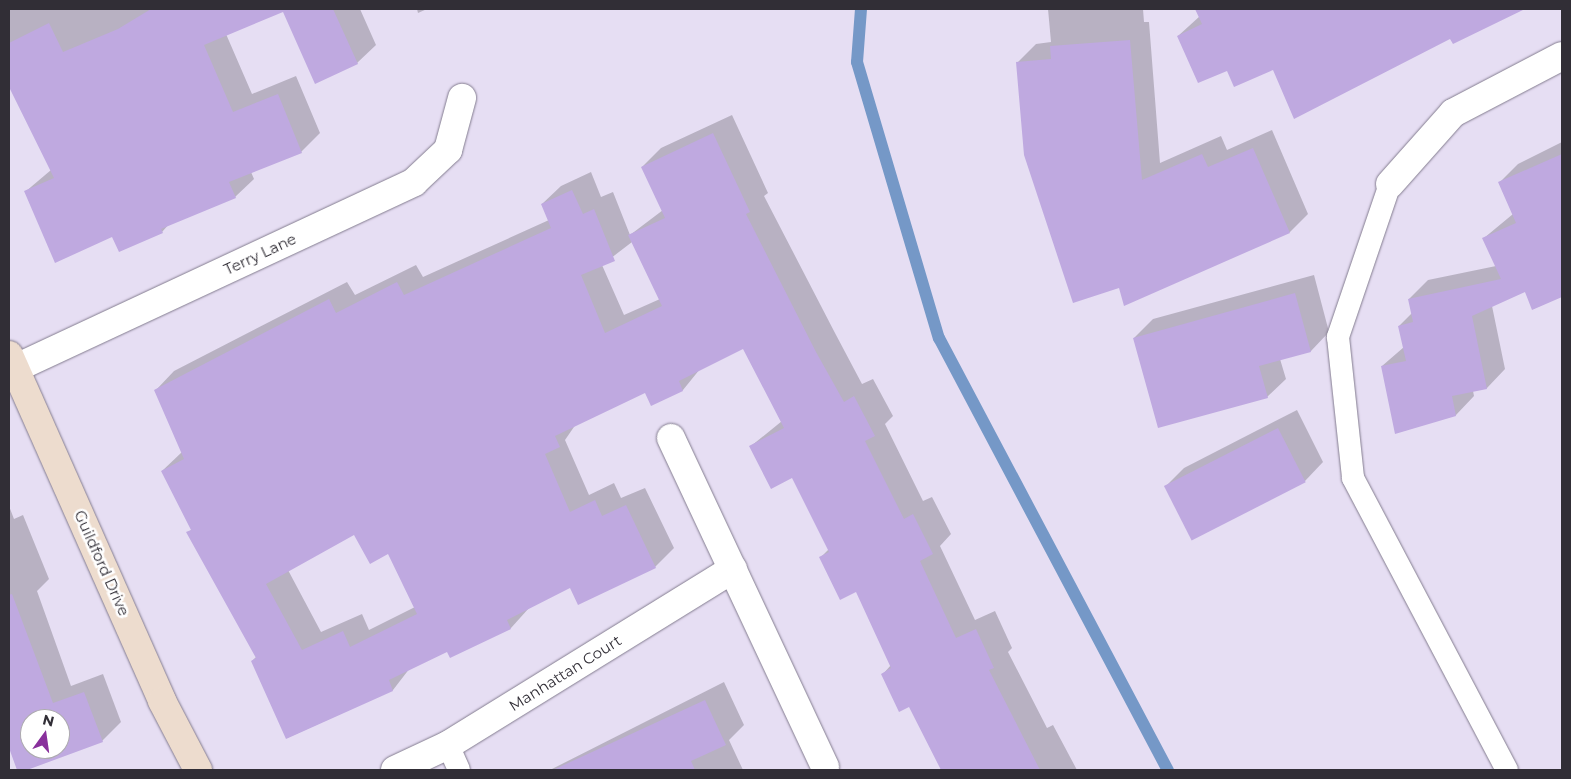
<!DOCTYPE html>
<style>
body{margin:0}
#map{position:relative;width:1571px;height:779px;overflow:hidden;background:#e6def3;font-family:Montserrat,sans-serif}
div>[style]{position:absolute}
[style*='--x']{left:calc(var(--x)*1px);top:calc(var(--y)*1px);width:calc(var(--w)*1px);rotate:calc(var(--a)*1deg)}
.shadow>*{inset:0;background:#0003}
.stream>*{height:12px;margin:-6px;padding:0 6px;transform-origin:6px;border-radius:6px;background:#7598c7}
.building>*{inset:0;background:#bfa9e0;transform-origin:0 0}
.roads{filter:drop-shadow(0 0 1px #837c8f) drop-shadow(0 0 1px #837c8f)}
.lane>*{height:22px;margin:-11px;padding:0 11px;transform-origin:11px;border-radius:11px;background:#fff}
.street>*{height:28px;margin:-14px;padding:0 14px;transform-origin:14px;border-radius:14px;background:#fff}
.secondary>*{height:28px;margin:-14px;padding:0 14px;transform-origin:14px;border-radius:14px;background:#eddcce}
span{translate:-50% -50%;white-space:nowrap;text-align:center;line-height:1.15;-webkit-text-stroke:5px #fff;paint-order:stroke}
.street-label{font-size:15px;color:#312e36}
.frame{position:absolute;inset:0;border:10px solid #312e36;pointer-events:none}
.north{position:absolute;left:20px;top:709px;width:50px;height:50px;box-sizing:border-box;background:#fff;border:1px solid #adabaf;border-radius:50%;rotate:14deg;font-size:14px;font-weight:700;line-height:20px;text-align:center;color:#312e36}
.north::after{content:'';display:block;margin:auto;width:18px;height:22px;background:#89309c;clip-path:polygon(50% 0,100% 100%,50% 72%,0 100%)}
</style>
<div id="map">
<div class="shadow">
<div style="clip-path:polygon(9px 9px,360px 9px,376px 45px,357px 63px,283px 10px,226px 34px,252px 94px,296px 76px,320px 133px,301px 152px,251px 172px,254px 179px,235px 197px,170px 223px,162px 232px,113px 236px,25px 192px,51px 170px,9px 85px)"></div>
<div style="clip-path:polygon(417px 9px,427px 9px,418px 13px)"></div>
<div style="clip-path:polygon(1048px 9px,1143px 9px,1144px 22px,1149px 22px,1160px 163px,1221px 136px,1227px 150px,1272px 130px,1308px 214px,1290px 232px,1120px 287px,1018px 62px,1036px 44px,1051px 42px)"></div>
<div style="clip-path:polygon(1197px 9px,1516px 9px,1451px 37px,1274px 68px,1178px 36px,1200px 16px)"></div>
<div style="clip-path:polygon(evenodd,732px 115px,768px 193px,764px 196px,835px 333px,862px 384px,873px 379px,893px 416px,885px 424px,923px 501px,932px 497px,951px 534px,940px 546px,975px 620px,995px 611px,1012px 648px,1008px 652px,1047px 728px,1053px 725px,1077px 770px,942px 770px,910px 706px,883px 674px,891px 665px,857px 590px,821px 557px,829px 549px,793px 476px,751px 446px,782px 421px,744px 347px,700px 369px,683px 390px,652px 404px,646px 391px,576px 424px,565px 440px,589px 495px,614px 483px,621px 498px,645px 488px,674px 548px,655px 567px,570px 586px,529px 608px,511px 628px,451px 656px,448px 650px,410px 668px,393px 690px,287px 738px,252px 661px,257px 656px,188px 533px,192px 529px,162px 471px,182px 452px,156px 390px,174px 371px,347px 282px,355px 295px,416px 265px,423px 277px,549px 220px,542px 204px,561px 186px,591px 172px,601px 197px,613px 192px,630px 235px,663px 210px,642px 167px,661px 148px,732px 115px,632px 242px,660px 299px,624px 315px,602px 265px,632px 242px,732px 115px,355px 533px,389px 553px,415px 607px,369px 630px,362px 614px,321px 632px,288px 570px,355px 533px)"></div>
<div style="clip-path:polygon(1562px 142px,1562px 296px,1533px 309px,1525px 291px,1492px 306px,1505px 369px,1487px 388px,1473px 391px,1474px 396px,1456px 415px,1396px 433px,1382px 366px,1404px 347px,1399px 326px,1412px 313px,1409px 299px,1428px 280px,1496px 266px,1484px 238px,1513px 214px,1499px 183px,1518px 164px)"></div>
<div style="clip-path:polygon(1314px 275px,1329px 332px,1311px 351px,1280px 359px,1286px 379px,1267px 397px,1134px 338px,1153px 319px)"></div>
<div style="clip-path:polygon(1297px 410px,1323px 462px,1305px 481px,1165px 487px,1184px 468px)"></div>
<div style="clip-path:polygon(evenodd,9px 506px,14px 519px,23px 515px,49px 579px,37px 591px,71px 686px,103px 674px,121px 722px,102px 741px,23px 770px,18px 770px,9px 744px,9px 506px,30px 719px,60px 719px,60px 749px,30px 749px,30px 719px)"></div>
<div style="clip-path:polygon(724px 682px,744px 725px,729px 740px,743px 770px,550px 770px)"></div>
</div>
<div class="stream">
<div style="--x:861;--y:9;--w:53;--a:94.3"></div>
<div style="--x:857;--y:62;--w:288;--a:73.5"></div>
<div style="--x:939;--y:338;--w:489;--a:62.1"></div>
</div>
<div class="building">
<div style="clip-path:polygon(151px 9px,333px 9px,358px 64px,315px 84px,283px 12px,204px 45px,233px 112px,278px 94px,302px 153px,229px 182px,236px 198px,161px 229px,163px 233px,119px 252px,112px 237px,55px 263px,24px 191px,54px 178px,9px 87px,9px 43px,49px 23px,63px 52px,118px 29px)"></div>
<div style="clip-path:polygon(1195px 9px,1525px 9px,1453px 44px,1450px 39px,1294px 119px,1273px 70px,1234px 87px,1227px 71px,1198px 83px,1177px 36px,1202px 24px)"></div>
<div style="clip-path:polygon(1130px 40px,1142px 180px,1202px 154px,1208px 167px,1253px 148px,1290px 233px,1124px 306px,1119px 288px,1073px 303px,1024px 155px,1016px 62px,1051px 59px,1050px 46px)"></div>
<div style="clip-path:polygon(evenodd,713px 133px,750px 212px,746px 214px,816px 352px,844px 402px,854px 396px,875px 436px,865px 441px,904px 519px,913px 514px,933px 554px,920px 561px,956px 638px,976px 629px,994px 668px,989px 670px,1040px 770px,941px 770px,909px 707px,899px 712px,881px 674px,891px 668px,856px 592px,840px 600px,819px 557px,829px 552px,792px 478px,771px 489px,749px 446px,784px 428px,743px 349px,679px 381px,683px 391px,651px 406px,645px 393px,555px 436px,560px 447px,545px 454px,570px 512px,595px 500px,602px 516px,626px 505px,656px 568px,578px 605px,570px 588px,507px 620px,511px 629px,450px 658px,447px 652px,389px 680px,393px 691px,286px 739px,251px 661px,256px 658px,186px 532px,191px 530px,161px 471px,184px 459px,154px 390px,329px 299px,336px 313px,397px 282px,404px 295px,551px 228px,541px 204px,572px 190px,583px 214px,594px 209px,615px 261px,581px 275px,605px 333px,662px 306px,628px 235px,665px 218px,641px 167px,713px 133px,354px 535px,370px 564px,388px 554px,417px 614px,350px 647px,343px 631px,302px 650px,266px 584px,354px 535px)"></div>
<div style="clip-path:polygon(1562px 154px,1562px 297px,1532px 310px,1525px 292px,1472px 316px,1487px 389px,1452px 396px,1456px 416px,1395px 434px,1381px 366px,1406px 361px,1398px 326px,1413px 322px,1408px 299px,1501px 279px,1482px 238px,1516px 223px,1498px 182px)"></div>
<div style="clip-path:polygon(1295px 293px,1311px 352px,1259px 366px,1268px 398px,1158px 428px,1133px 338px)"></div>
<div style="left:1278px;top:428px;width:61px;height:128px;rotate:63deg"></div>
<div style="clip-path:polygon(evenodd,12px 594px,53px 703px,84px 692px,103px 742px,27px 770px,17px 770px,9px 748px,9px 595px,12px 594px,30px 719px,60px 719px,60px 749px,30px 749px,30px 719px)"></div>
<div style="clip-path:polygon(705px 700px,726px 745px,691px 761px,695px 770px,553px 770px)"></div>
</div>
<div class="roads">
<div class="lane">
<div style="--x:1390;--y:184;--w:162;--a:108.8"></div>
<div style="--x:1338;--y:337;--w:142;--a:83.9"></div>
<div style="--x:1353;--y:478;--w:330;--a:62.2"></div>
<div style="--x:448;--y:745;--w:27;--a:66"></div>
</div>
<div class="street">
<div style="--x:1390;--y:184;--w:95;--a:-48.4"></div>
<div style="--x:1453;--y:113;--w:123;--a:-27.6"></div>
<div style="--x:16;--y:368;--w:439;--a:-25"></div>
<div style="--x:414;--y:182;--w:47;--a:-43.3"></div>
<div style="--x:448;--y:150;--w:54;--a:-74.9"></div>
<div style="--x:671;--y:438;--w:363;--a:64.9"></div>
<div style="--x:395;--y:770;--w:59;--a:-25.3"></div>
<div style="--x:448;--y:745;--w:335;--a:-31.7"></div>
</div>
<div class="secondary">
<div style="--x:9;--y:355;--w:378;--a:66.1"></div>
<div style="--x:162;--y:701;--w:78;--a:62.4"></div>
</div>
</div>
<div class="street-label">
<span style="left:260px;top:254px;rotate:-25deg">Terry Lane</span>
<span style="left:102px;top:563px;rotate:66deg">Guildford Drive</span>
<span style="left:565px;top:673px;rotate:-32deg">Manhattan Court</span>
</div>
<div class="frame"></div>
<div class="north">N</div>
</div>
